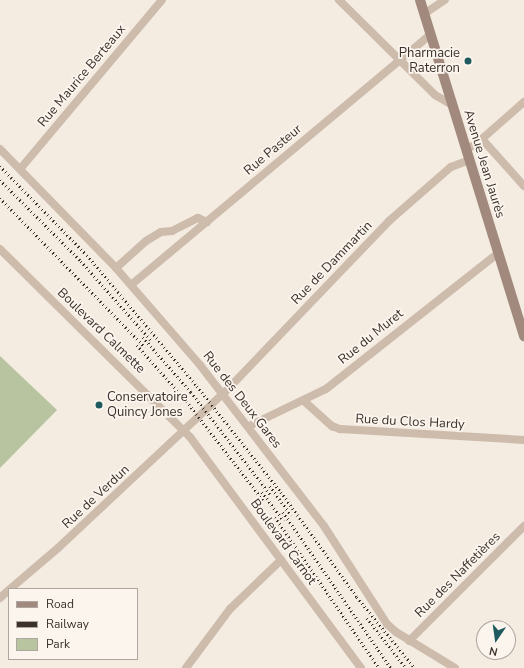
<!DOCTYPE html>
<meta charset="utf-8">
<style>
body{margin:0}
#map{position:relative;width:524px;height:668px;overflow:hidden;background:#f4ebe1;font-family:"Nunito Sans",sans-serif}
div>[style]{position:absolute}
[style*='--x']{left:calc(var(--x)*1px);top:calc(var(--y)*1px);width:calc(var(--w)*1px);rotate:calc(var(--a)*1deg)}
.green>*{inset:0;background:#b8c4a0}
.minor>*{height:8px;margin:-4px;padding:0 4px;transform-origin:4px;border-radius:4px;background:#cdbbac}
.secondary>*{height:10px;margin:-5px;padding:0 5px;transform-origin:5px;border-radius:5px;background:#a18a7d}
.rail>*{height:2.5px;margin-top:-1.25px;transform-origin:0;background:repeating-linear-gradient(90deg,#3b302b 0 1px,transparent 0 4px)}
.dots>*{width:11px;height:11px;translate:-50% -50%;box-sizing:border-box;border:2px solid #fbf5ee;border-radius:50%}
span{translate:-50% -50%;white-space:nowrap;text-align:center;line-height:1.15;-webkit-text-stroke:3.5px #fbf5ee;paint-order:stroke}
.poi-label{font-size:13px;color:#3b302b}
.right{translate:-100% -50%;text-align:right}
.left{translate:0 -50%;text-align:left}
.street-label{font-size:13px;color:#3b302b}
.legend{position:absolute;left:8px;top:588px;width:130px;height:72px;box-sizing:border-box;background:#fbf5ee;border:1px solid #aea6a0;margin:0;padding:5px 7px;list-style:none;font-size:12px;color:#3b302b}
.legend li{display:flex;align-items:center;gap:8px;height:20px}
.legend b{width:20px;border:1px solid #aea6a0}
.north{position:absolute;left:476px;top:620px;width:40px;height:40px;box-sizing:border-box;background:#fbf5ee;border:1px solid #aea6a0;border-radius:50%;rotate:193deg;font-size:11px;font-weight:700;line-height:16px;text-align:center;color:#3b302b}
.north::after{content:'';display:block;margin:auto;width:14px;height:18px;background:#1f5a5e;clip-path:polygon(50% 0,100% 100%,50% 72%,0 100%)}
</style>
<div id="map">
<div class="green">
<div style="clip-path:polygon(0 356px,57px 410px,0 468px)"></div>
</div>
<div class="minor">
<div style="--x:339;--y:0;--w:135;--a:44.7"></div>
<div style="--x:435;--y:95;--w:20;--a:30"></div>
<div style="--x:424;--y:14;--w:25;--a:-34"></div>
<div style="--x:482;--y:139;--w:63;--a:48.2"></div>
<div style="--x:0;--y:149;--w:166;--a:45.7"></div>
<div style="--x:116;--y:268;--w:128;--a:49.1"></div>
<div style="--x:200;--y:365;--w:203;--a:52.4"></div>
<div style="--x:324;--y:526;--w:117;--a:57.3"></div>
<div style="--x:387;--y:624;--w:12;--a:42"></div>
<div style="--x:396;--y:632;--w:69;--a:31.4"></div>
<div style="--x:466;--y:149;--w:10;--a:-24"></div>
<div style="--x:475;--y:145;--w:65;--a:-41.3"></div>
<div style="--x:21;--y:168;--w:219;--a:-50"></div>
<div style="--x:0;--y:249;--w:267;--a:44.7"></div>
<div style="--x:190;--y:437;--w:287;--a:53.5"></div>
<div style="--x:116;--y:268;--w:40;--a:-42"></div>
<div style="--x:146;--y:241;--w:17;--a:-31"></div>
<div style="--x:161;--y:232;--w:11;--a:-5"></div>
<div style="--x:172;--y:231;--w:29;--a:-27"></div>
<div style="--x:198;--y:218;--w:10;--a:24"></div>
<div style="--x:131;--y:285;--w:391;--a:-39.9"></div>
<div style="--x:304;--y:401;--w:38;--a:42"></div>
<div style="--x:332;--y:426;--w:9;--a:21"></div>
<div style="--x:340;--y:429;--w:184;--a:3.4"></div>
<div style="--x:249;--y:426;--w:85;--a:-25.7"></div>
<div style="--x:326;--y:389;--w:219;--a:-38.3"></div>
<div style="--x:10;--y:589;--w:63;--a:-40.5"></div>
<div style="--x:58;--y:548;--w:230;--a:-43.1"></div>
<div style="--x:226;--y:391;--w:236;--a:-46.2"></div>
<div style="--x:389;--y:221;--w:82;--a:-41.1"></div>
<div style="--x:451;--y:167;--w:19;--a:-21"></div>
<div style="--x:0;--y:598;--w:12;--a:-42"></div>
<div style="--x:409;--y:641;--w:163;--a:-45"></div>
<div style="--x:186;--y:668;--w:74;--a:-53.3"></div>
<div style="--x:230;--y:609;--w:71;--a:-43.9"></div>
</div>
<div class="secondary">
<div style="--x:420;--y:0;--w:352;--a:72.8"></div>
</div>
<div class="rail">
<div style="--x:0;--y:166;--w:124;--a:45.7"></div>
<div style="--x:87;--y:255;--w:171;--a:50"></div>
<div style="--x:197;--y:386;--w:135;--a:51.6"></div>
<div style="--x:281;--y:492;--w:130;--a:54.1"></div>
<div style="--x:357;--y:597;--w:92;--a:50.8"></div>
<div style="--x:0;--y:180;--w:115;--a:45"></div>
<div style="--x:81;--y:261;--w:106;--a:48.5"></div>
<div style="--x:0;--y:198;--w:208;--a:45.8"></div>
<div style="--x:143;--y:337;--w:73;--a:48.9"></div>
<div style="--x:191;--y:392;--w:129;--a:52.2"></div>
<div style="--x:137;--y:345;--w:71;--a:48.4"></div>
<div style="--x:184;--y:398;--w:129;--a:52.2"></div>
<div style="--x:270;--y:486;--w:36;--a:54"></div>
<div style="--x:262;--y:492;--w:36;--a:53"></div>
<div style="--x:283;--y:512;--w:190;--a:55.3"></div>
<div style="--x:275;--y:517;--w:183;--a:55.4"></div>
<div style="--x:367;--y:618;--w:63;--a:52"></div>
</div>
<div class="dots">
<div style="left:468px;top:61px;background:#1f5a5e"></div>
<div style="left:99px;top:405px;background:#1f5a5e"></div>
</div>
<div class="poi-label">
<span class="right" style="left:460px;top:61px">Pharmacie<br>Raterron</span>
<span class="left" style="left:107px;top:405px">Conservatoire<br>Quincy Jones</span>
</div>
<div class="street-label">
<span style="left:82px;top:76px;rotate:-50deg">Rue Maurice Berteaux</span>
<span style="left:273px;top:150px;rotate:-40deg">Rue Pasteur</span>
<span style="left:484px;top:164px;rotate:73deg">Avenue Jean Jaurès</span>
<span style="left:332px;top:263px;rotate:-46deg">Rue de Dammartin</span>
<span style="left:101px;top:331px;rotate:44deg">Boulevard Calmette</span>
<span style="left:371px;top:337px;rotate:-39deg">Rue du Muret</span>
<span style="left:242px;top:400px;rotate:52deg">Rue des Deux Gares</span>
<span style="left:410px;top:422px;rotate:3deg">Rue du Clos Hardy</span>
<span style="left:96px;top:497px;rotate:-43deg">Rue de Verdun</span>
<span style="left:283px;top:542px;rotate:54deg">Boulevard Carnot</span>
<span style="left:458px;top:575px;rotate:-45deg">Rue des Naffetières</span>
</div>
<ul class="legend">
<li><b style="height:5px;background:#a18a7d"></b>Road</li>
<li><b style="height:5px;background:#3b302b"></b>Railway</li>
<li><b style="height:11px;background:#b8c4a0"></b>Park</li>
</ul>
<div class="north">N</div>
</div>
